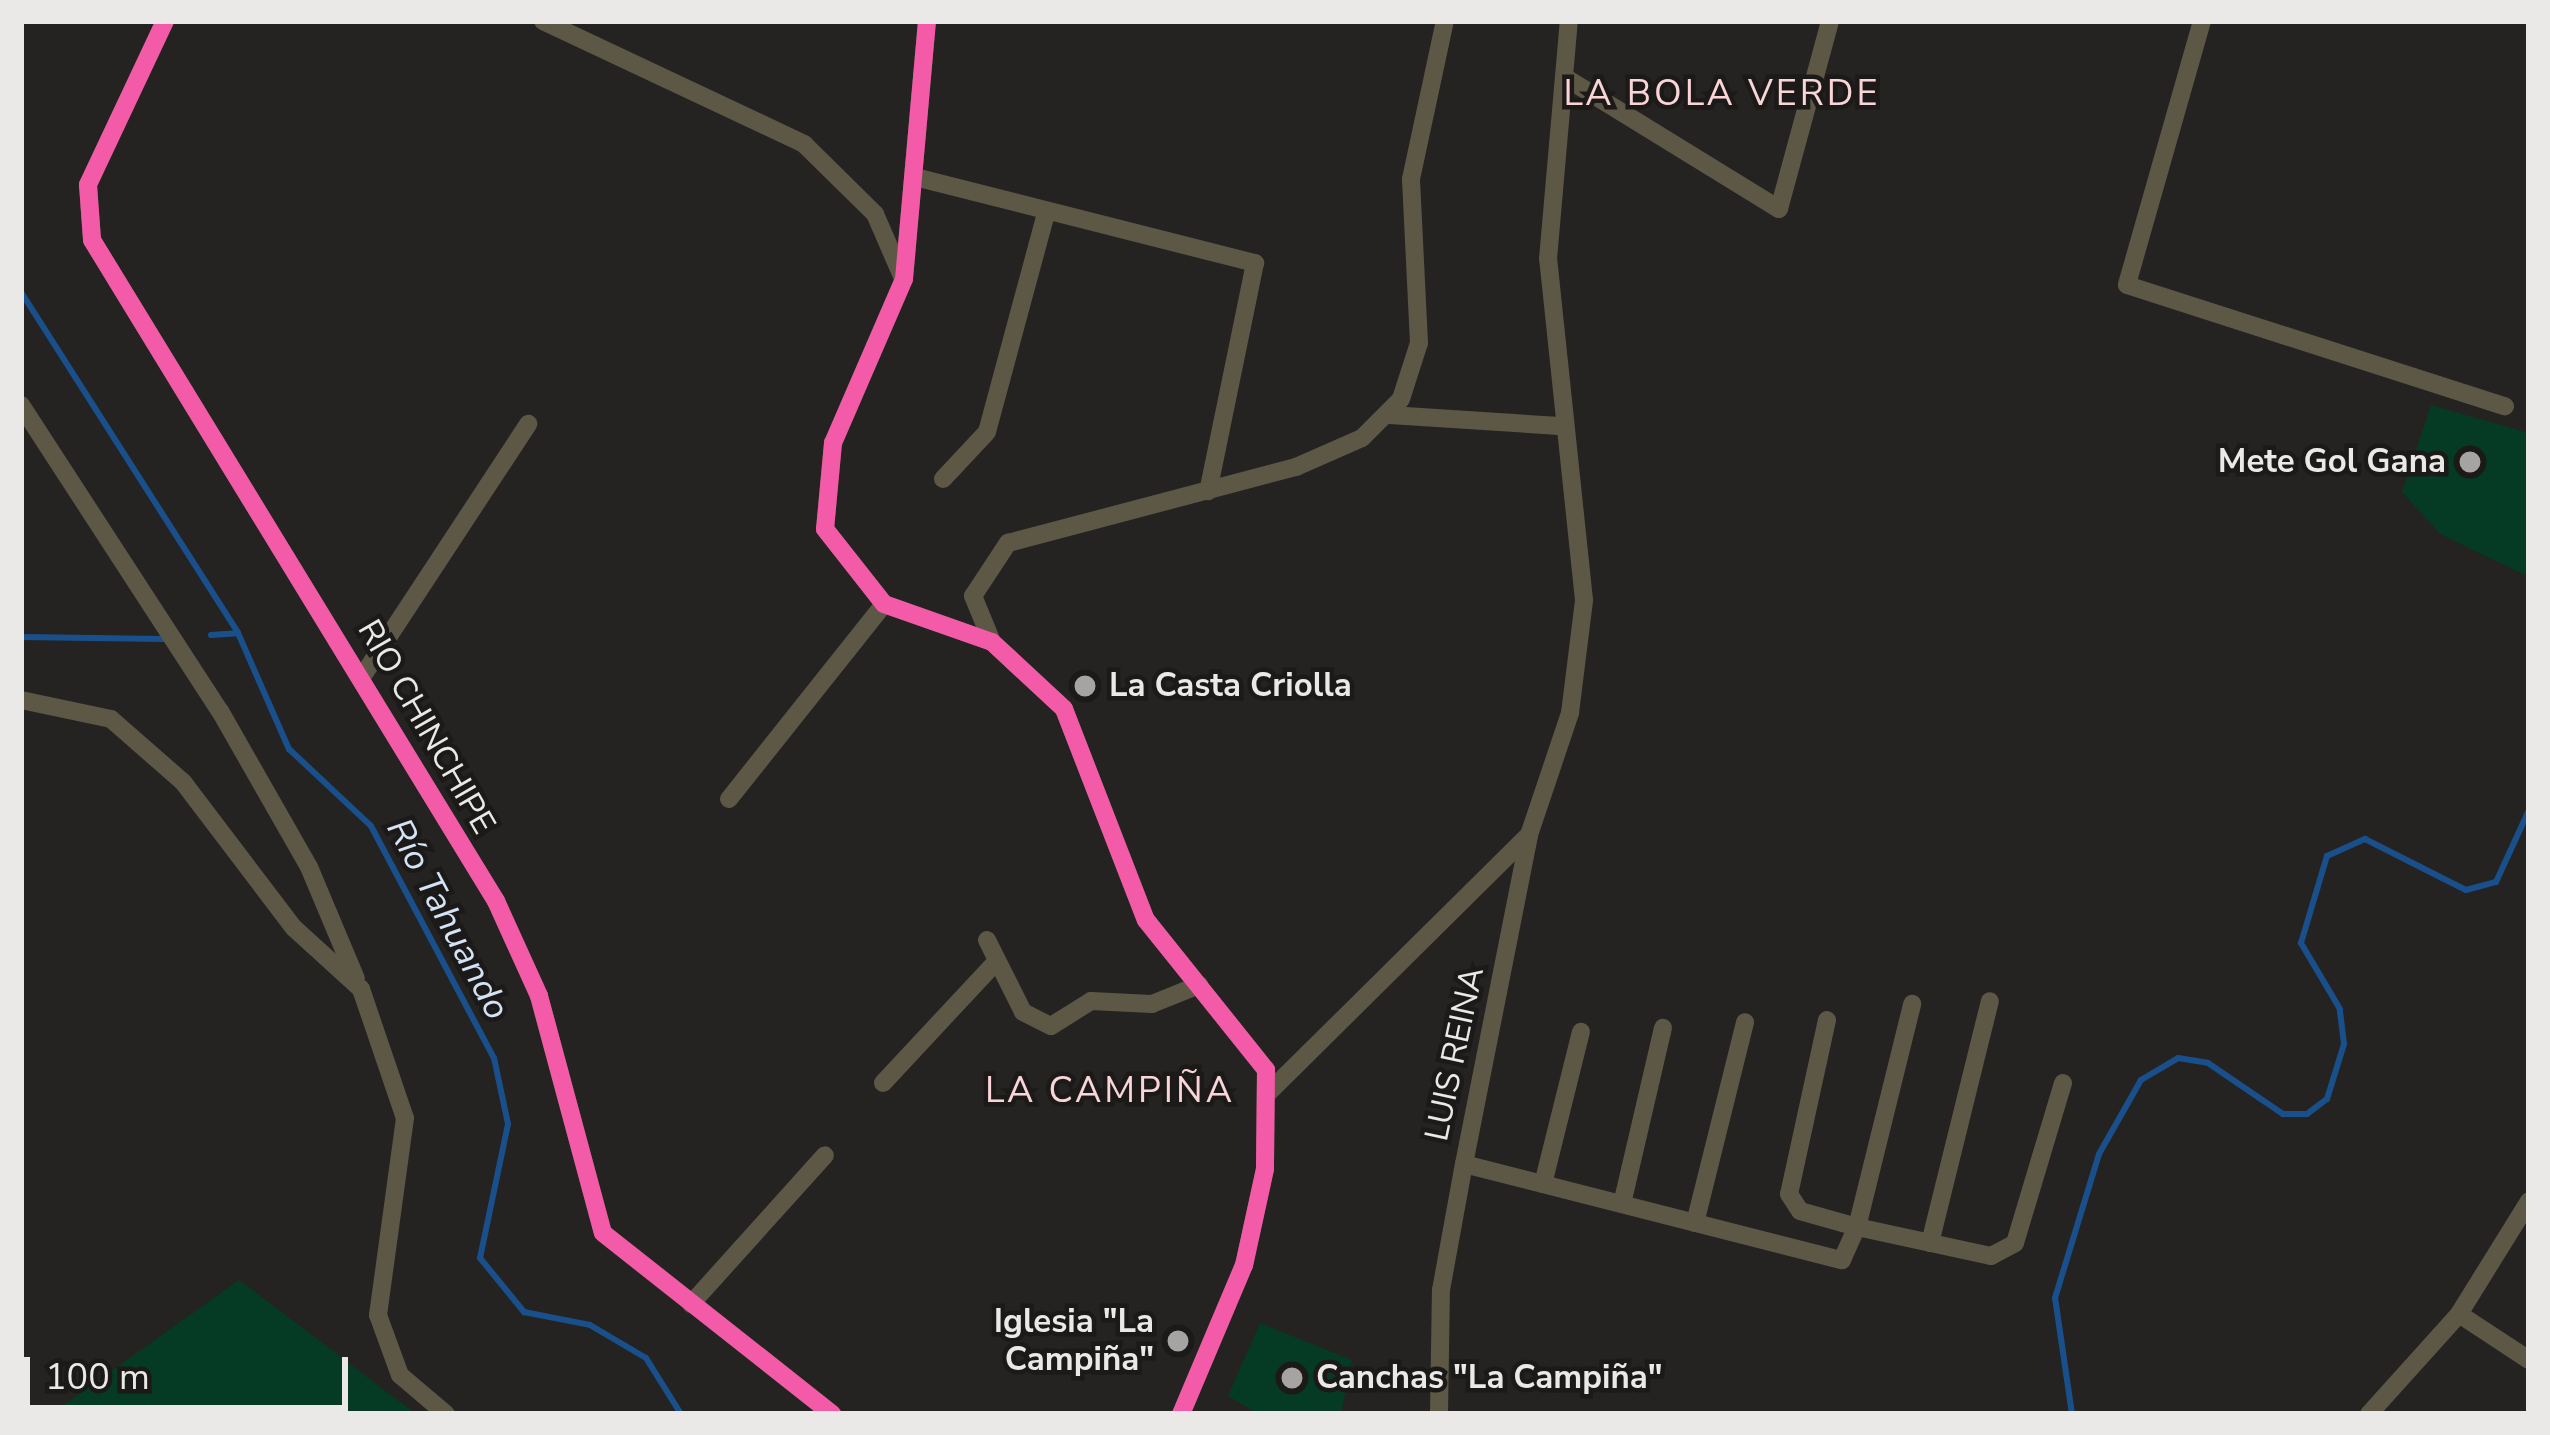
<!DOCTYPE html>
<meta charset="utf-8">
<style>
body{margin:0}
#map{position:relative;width:2550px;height:1435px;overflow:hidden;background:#242322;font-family:"Nunito Sans",sans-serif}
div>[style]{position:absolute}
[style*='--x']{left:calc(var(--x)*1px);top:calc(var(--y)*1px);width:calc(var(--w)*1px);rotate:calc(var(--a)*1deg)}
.green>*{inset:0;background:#053a25}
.stream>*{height:6px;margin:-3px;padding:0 3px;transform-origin:3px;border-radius:3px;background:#19508c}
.street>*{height:18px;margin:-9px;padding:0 9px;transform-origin:9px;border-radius:9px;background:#5d5746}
.cycleway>*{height:18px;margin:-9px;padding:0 9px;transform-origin:9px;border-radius:9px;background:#f35aa7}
.dots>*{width:33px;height:33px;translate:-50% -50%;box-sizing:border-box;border:6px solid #1c1a18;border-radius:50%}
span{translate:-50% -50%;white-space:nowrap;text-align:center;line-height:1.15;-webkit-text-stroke:9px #1c1a18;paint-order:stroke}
.poi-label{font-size:33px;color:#eae9e7;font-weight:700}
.right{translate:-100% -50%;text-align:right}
.left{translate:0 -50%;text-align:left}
.street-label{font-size:33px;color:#eae9e7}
.neighbourhood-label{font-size:36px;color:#f9d5d7;letter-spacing:3px}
.water-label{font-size:36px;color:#d4e3f6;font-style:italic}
.frame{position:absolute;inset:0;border:24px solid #eae9e7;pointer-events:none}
.scale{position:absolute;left:24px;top:1357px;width:324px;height:54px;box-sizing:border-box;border:6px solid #eae9e7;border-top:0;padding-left:15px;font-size:36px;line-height:42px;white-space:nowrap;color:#eae9e7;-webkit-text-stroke:9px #1c1a18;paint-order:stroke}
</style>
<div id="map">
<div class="green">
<div style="clip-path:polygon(2431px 405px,2529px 433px,2529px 577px,2440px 534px,2402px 492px)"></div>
<div style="clip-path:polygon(239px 1280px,416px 1414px,51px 1414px)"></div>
<div style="clip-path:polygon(1260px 1323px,1352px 1360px,1341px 1414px,1258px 1414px,1228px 1396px)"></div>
</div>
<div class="stream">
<div style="--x:21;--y:292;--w:404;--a:57.5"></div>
<div style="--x:238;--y:633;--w:127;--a:66.3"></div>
<div style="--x:289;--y:749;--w:112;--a:43.2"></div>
<div style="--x:371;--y:826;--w:263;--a:62.1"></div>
<div style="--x:494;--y:1058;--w:67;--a:78"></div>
<div style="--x:508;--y:1124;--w:137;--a:101.8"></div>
<div style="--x:480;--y:1258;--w:70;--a:50.8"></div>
<div style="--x:524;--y:1312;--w:67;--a:11.1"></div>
<div style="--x:590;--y:1325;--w:65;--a:30.5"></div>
<div style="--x:646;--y:1358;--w:66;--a:58"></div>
<div style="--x:211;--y:635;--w:26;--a:-4"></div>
<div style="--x:21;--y:637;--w:142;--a:0.8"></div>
<div style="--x:2072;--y:1414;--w:117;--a:-98.3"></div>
<div style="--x:2055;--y:1298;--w:151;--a:-73"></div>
<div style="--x:2099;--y:1154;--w:85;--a:-60.4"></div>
<div style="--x:2141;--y:1080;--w:43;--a:-30.7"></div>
<div style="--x:2178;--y:1058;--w:30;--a:9"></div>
<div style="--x:2208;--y:1063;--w:91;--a:34.2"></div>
<div style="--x:2283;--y:1114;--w:24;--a:0"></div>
<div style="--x:2307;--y:1114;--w:25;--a:-37"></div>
<div style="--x:2327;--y:1099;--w:58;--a:-72.8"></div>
<div style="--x:2344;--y:1044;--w:35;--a:-97"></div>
<div style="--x:2340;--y:1009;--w:77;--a:-120.6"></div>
<div style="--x:2301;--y:943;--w:91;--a:-73.4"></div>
<div style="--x:2327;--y:856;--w:42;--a:-24.1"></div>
<div style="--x:2365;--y:839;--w:113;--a:26.8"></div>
<div style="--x:2466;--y:890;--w:31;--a:-15"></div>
<div style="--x:2496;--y:882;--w:79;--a:-65.4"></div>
</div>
<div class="street">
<div style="--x:165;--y:21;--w:181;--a:115.2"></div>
<div style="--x:88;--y:185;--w:55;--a:85.8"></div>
<div style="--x:92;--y:240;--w:775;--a:58.57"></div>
<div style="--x:496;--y:901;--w:104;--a:65.6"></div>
<div style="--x:539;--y:996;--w:245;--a:74.9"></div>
<div style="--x:603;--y:1233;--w:292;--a:38.3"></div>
<div style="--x:543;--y:21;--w:289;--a:25.2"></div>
<div style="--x:804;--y:144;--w:100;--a:44.6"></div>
<div style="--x:875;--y:214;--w:68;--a:66.5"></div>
<div style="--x:927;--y:21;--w:259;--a:95.1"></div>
<div style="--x:904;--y:279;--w:179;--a:113.4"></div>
<div style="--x:833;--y:443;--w:86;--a:95.3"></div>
<div style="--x:825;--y:529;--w:95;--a:51.8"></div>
<div style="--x:884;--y:604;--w:114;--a:19.4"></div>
<div style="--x:992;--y:642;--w:98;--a:42.9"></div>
<div style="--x:1064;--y:709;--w:226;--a:68.8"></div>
<div style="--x:1146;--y:920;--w:192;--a:51.3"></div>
<div style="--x:1266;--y:1070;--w:99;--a:90.6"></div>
<div style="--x:1265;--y:1169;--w:98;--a:102.3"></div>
<div style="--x:1244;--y:1265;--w:162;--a:112.9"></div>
<div style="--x:2202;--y:21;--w:274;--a:105.9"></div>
<div style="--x:2127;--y:285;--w:397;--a:17.8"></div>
<div style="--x:1566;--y:78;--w:250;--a:31.6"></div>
<div style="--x:1779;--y:209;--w:195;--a:-74.8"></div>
<div style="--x:915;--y:177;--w:351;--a:14.2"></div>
<div style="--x:1255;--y:263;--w:233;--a:101.6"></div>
<div style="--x:21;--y:405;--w:365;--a:57"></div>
<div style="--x:220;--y:711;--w:180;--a:60.3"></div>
<div style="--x:309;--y:867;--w:121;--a:67.2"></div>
<div style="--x:1390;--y:415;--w:169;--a:3.7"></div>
<div style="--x:943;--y:479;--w:64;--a:-46.9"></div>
<div style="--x:987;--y:432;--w:226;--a:-74.9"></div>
<div style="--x:992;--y:642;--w:50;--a:-112.4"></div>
<div style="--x:973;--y:596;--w:64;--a:-56.6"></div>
<div style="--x:1008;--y:543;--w:298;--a:-14.8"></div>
<div style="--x:1296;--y:467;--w:72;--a:-23.7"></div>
<div style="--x:1362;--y:438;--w:55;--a:-45"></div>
<div style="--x:1401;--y:399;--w:59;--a:-72.2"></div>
<div style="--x:1419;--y:343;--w:164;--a:-92.8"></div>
<div style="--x:1411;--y:179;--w:162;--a:-77.9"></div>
<div style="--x:362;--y:677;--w:303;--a:-56.7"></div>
<div style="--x:21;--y:700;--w:92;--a:11.9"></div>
<div style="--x:111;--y:719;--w:96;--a:41.2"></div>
<div style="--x:183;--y:782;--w:183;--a:52.8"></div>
<div style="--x:294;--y:928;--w:91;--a:42.3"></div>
<div style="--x:361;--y:989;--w:136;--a:71.2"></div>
<div style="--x:405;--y:1118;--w:199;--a:97.8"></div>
<div style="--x:378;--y:1315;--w:64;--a:69.9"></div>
<div style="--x:400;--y:1375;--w:60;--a:40.3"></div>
<div style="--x:729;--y:799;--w:249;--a:-51.5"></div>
<div style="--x:987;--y:940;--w:80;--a:63.4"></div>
<div style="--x:1023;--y:1012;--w:31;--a:27"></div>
<div style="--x:1051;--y:1026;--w:47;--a:-32"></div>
<div style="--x:1091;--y:1001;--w:61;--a:2.8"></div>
<div style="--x:1152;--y:1004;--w:51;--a:-22"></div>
<div style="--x:1827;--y:1020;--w:178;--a:102.3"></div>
<div style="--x:1789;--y:1194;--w:20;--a:57"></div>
<div style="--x:1800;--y:1211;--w:59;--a:15.7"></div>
<div style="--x:1857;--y:1227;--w:230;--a:-76.1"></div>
<div style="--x:883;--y:1083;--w:164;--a:-47"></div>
<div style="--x:1267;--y:1094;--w:368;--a:-44.7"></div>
<div style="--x:1464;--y:1164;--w:390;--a:14.3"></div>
<div style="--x:1842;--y:1260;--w:36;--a:-66"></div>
<div style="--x:1857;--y:1227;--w:137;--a:12.2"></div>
<div style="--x:1991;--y:1256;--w:27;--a:-28"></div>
<div style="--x:2015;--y:1243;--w:167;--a:-73.3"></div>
<div style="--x:1543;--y:1184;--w:157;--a:-76"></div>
<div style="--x:1622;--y:1204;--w:181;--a:-76.9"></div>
<div style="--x:1695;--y:1223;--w:207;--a:-76"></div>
<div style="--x:1930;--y:1243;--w:249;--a:-76.1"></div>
<div style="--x:691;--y:1304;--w:200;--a:-48"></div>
<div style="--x:2459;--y:1314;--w:84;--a:33.3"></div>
<div style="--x:1439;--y:1414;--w:124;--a:-89.1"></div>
<div style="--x:1441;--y:1290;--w:128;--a:-79.7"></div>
<div style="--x:1464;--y:1164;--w:335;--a:-78.8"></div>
<div style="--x:1529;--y:835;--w:129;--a:-71.4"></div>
<div style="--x:1570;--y:713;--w:114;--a:-82.9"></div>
<div style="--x:1584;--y:600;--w:343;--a:-96"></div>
<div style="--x:1548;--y:259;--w:239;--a:-85"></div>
<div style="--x:2369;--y:1414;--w:135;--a:-48"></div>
<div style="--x:2459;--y:1314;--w:133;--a:-58.2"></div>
</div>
<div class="cycleway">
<div style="--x:165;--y:21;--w:181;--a:115.2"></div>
<div style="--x:88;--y:185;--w:55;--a:85.8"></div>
<div style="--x:92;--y:240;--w:775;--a:58.57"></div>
<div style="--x:496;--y:901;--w:104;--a:65.6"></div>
<div style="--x:539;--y:996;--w:245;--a:74.9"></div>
<div style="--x:603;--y:1233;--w:292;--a:38.3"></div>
<div style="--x:927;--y:21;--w:259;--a:95.1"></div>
<div style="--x:904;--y:279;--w:179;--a:113.4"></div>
<div style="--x:833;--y:443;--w:86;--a:95.3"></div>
<div style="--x:825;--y:529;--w:95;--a:51.8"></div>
<div style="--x:884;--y:604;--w:114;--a:19.4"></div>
<div style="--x:992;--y:642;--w:98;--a:42.9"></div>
<div style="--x:1064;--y:709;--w:226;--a:68.8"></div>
<div style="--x:1146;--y:920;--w:192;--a:51.3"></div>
<div style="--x:1266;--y:1070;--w:99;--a:90.6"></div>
<div style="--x:1265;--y:1169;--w:98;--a:102.3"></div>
<div style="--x:1244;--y:1265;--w:162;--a:112.9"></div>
</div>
<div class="dots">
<div style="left:2470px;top:462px;background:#a5a4a2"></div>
<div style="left:1085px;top:686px;background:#a5a4a2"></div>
<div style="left:1178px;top:1341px;background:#a5a4a2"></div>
<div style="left:1292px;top:1378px;background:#a5a4a2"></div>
</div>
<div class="poi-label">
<span class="right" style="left:2446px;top:462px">Mete Gol Gana</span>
<span class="left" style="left:1109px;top:686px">La Casta Criolla</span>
<span class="right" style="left:1154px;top:1341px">Iglesia "La<br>Campiña"</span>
<span class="left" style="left:1316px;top:1378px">Canchas "La Campiña"</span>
</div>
<div class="street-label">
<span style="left:426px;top:727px;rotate:60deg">RIO CHINCHIPE</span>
<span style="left:1455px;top:1054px;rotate:-78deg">LUIS REINA</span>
</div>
<div class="neighbourhood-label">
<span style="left:1722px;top:94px">LA BOLA VERDE</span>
<span style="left:1110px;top:1091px">LA CAMPIÑA</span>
</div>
<div class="water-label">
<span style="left:448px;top:919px;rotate:62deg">Río Tahuando</span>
</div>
<div class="frame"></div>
<div class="scale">100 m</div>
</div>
